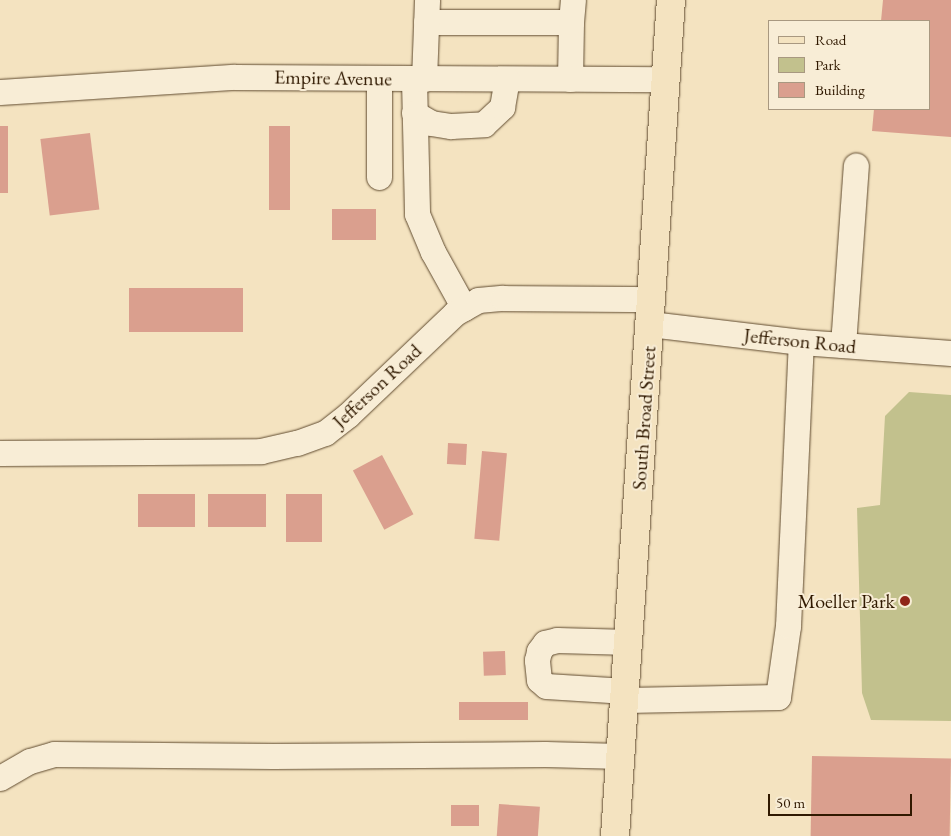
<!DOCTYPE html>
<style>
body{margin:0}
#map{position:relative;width:951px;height:836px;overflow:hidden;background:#f4e3c0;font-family:"EB Garamond",serif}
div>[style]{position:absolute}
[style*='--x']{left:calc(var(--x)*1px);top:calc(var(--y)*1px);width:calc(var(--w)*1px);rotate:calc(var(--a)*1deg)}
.green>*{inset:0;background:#c2c18d}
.building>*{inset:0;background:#da9f8e;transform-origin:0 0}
.roads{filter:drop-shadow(0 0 1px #614c30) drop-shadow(0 0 1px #614c30)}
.minor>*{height:25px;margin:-12.5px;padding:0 12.5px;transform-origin:12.5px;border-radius:12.5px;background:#f8edd6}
.major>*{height:28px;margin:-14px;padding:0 14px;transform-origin:14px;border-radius:14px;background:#f4e3c0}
.dots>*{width:14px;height:14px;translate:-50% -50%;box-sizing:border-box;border:2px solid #f8edd6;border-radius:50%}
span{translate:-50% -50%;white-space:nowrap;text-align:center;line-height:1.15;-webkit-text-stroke:4px #f8edd6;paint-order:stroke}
.street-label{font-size:20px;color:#301900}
.poi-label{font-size:20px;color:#301900}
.right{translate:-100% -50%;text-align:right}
.legend{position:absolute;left:768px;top:20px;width:162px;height:90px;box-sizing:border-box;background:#f8edd6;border:1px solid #a89880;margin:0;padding:6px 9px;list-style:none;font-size:15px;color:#301900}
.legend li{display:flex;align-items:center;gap:10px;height:25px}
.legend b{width:25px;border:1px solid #a89880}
.scale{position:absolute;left:768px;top:794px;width:144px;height:22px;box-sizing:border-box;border:2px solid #301900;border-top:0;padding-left:6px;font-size:15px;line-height:18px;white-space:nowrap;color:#301900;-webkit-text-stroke:4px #f8edd6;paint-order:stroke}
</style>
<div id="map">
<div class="green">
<div style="clip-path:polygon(909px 392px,951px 395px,951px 721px,871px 720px,862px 693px,857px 508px,880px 505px,885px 416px)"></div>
</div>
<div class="building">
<div style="clip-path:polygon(883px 0,951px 0,951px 137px,872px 131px,874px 109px,930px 109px,930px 21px,881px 21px)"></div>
<div style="left:0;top:126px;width:8px;height:67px"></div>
<div style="left:269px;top:126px;width:21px;height:84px"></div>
<div style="left:90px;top:133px;width:77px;height:50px;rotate:83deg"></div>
<div style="left:332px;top:209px;width:44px;height:31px"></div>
<div style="left:129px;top:288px;width:114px;height:44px"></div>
<div style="left:448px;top:443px;width:19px;height:21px;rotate:3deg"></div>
<div style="left:482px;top:451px;width:25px;height:88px;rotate:5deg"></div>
<div style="left:382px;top:455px;width:67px;height:33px;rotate:62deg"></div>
<div style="left:138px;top:494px;width:57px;height:33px"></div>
<div style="left:208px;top:494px;width:58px;height:33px"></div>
<div style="left:286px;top:494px;width:36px;height:48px"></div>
<div style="left:505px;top:651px;width:24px;height:22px;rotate:88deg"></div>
<div style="left:459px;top:702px;width:69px;height:18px"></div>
<div style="left:812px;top:756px;width:139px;height:80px;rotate:1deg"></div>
<div style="left:499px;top:804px;width:41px;height:32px;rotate:4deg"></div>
<div style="left:451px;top:805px;width:28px;height:21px"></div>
</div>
<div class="roads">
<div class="minor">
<div style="--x:426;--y:22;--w:145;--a:0"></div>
<div style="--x:571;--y:22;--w:57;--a:91"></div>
<div style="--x:571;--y:22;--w:22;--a:-85"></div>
<div style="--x:414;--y:79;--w:135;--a:88.7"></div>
<div style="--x:417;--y:214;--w:41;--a:67.2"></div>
<div style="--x:433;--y:252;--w:64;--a:61"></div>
<div style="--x:424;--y:79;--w:79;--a:-87.8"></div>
<div style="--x:0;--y:92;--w:235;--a:-3.7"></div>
<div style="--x:235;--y:77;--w:431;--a:0.3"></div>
<div style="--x:414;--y:113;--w:20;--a:30"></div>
<div style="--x:431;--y:123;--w:20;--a:9"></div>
<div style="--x:451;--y:126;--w:33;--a:-3"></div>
<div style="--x:484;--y:124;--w:25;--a:-43"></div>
<div style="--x:502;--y:107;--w:28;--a:-80"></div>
<div style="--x:379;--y:177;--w:99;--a:-90"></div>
<div style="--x:650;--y:324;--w:152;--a:6.8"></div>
<div style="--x:801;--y:342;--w:150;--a:4.2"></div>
<div style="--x:843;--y:345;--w:180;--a:-85.9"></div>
<div style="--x:0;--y:453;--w:261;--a:-0.4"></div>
<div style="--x:261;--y:451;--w:37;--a:-13"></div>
<div style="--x:297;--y:443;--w:30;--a:-20"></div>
<div style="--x:325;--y:433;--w:29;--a:-38"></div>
<div style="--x:348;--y:415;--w:148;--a:-43.6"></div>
<div style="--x:455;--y:313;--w:26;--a:-29"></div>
<div style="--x:478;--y:300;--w:25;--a:-5"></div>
<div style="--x:503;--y:298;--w:149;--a:0.4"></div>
<div style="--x:626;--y:691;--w:80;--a:-176.4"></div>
<div style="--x:546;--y:686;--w:9;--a:-139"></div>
<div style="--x:539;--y:680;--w:20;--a:-96"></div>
<div style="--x:537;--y:660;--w:9;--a:-77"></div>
<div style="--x:539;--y:651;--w:10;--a:-53"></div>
<div style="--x:545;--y:643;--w:12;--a:-14"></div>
<div style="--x:557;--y:640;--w:72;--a:1.6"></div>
<div style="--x:626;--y:700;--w:152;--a:-1.1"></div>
<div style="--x:778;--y:697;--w:72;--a:-82"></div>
<div style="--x:788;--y:626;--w:284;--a:-87.4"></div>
<div style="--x:0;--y:778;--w:34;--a:-30"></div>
<div style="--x:30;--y:761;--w:25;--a:-16"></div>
<div style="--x:54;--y:754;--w:219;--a:0.5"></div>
<div style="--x:273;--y:756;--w:272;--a:-0.4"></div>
<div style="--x:545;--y:754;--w:76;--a:1.5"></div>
</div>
<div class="major">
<div style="--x:615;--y:836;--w:838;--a:-86.17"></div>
</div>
</div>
<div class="dots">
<div style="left:905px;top:601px;background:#8f2418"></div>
</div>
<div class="street-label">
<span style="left:333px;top:78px;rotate:1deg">Empire Avenue</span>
<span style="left:800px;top:341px;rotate:6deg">Jefferson Road</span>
<span style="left:377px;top:386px;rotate:-43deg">Jefferson Road</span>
<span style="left:644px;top:418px;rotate:-86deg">South Broad Street</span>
</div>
<div class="poi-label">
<span class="right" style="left:895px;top:601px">Moeller Park</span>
</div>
<ul class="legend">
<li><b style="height:6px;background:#f4e3c0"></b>Road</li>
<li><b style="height:14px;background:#c2c18d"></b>Park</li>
<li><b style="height:14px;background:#da9f8e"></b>Building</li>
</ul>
<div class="scale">50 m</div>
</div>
